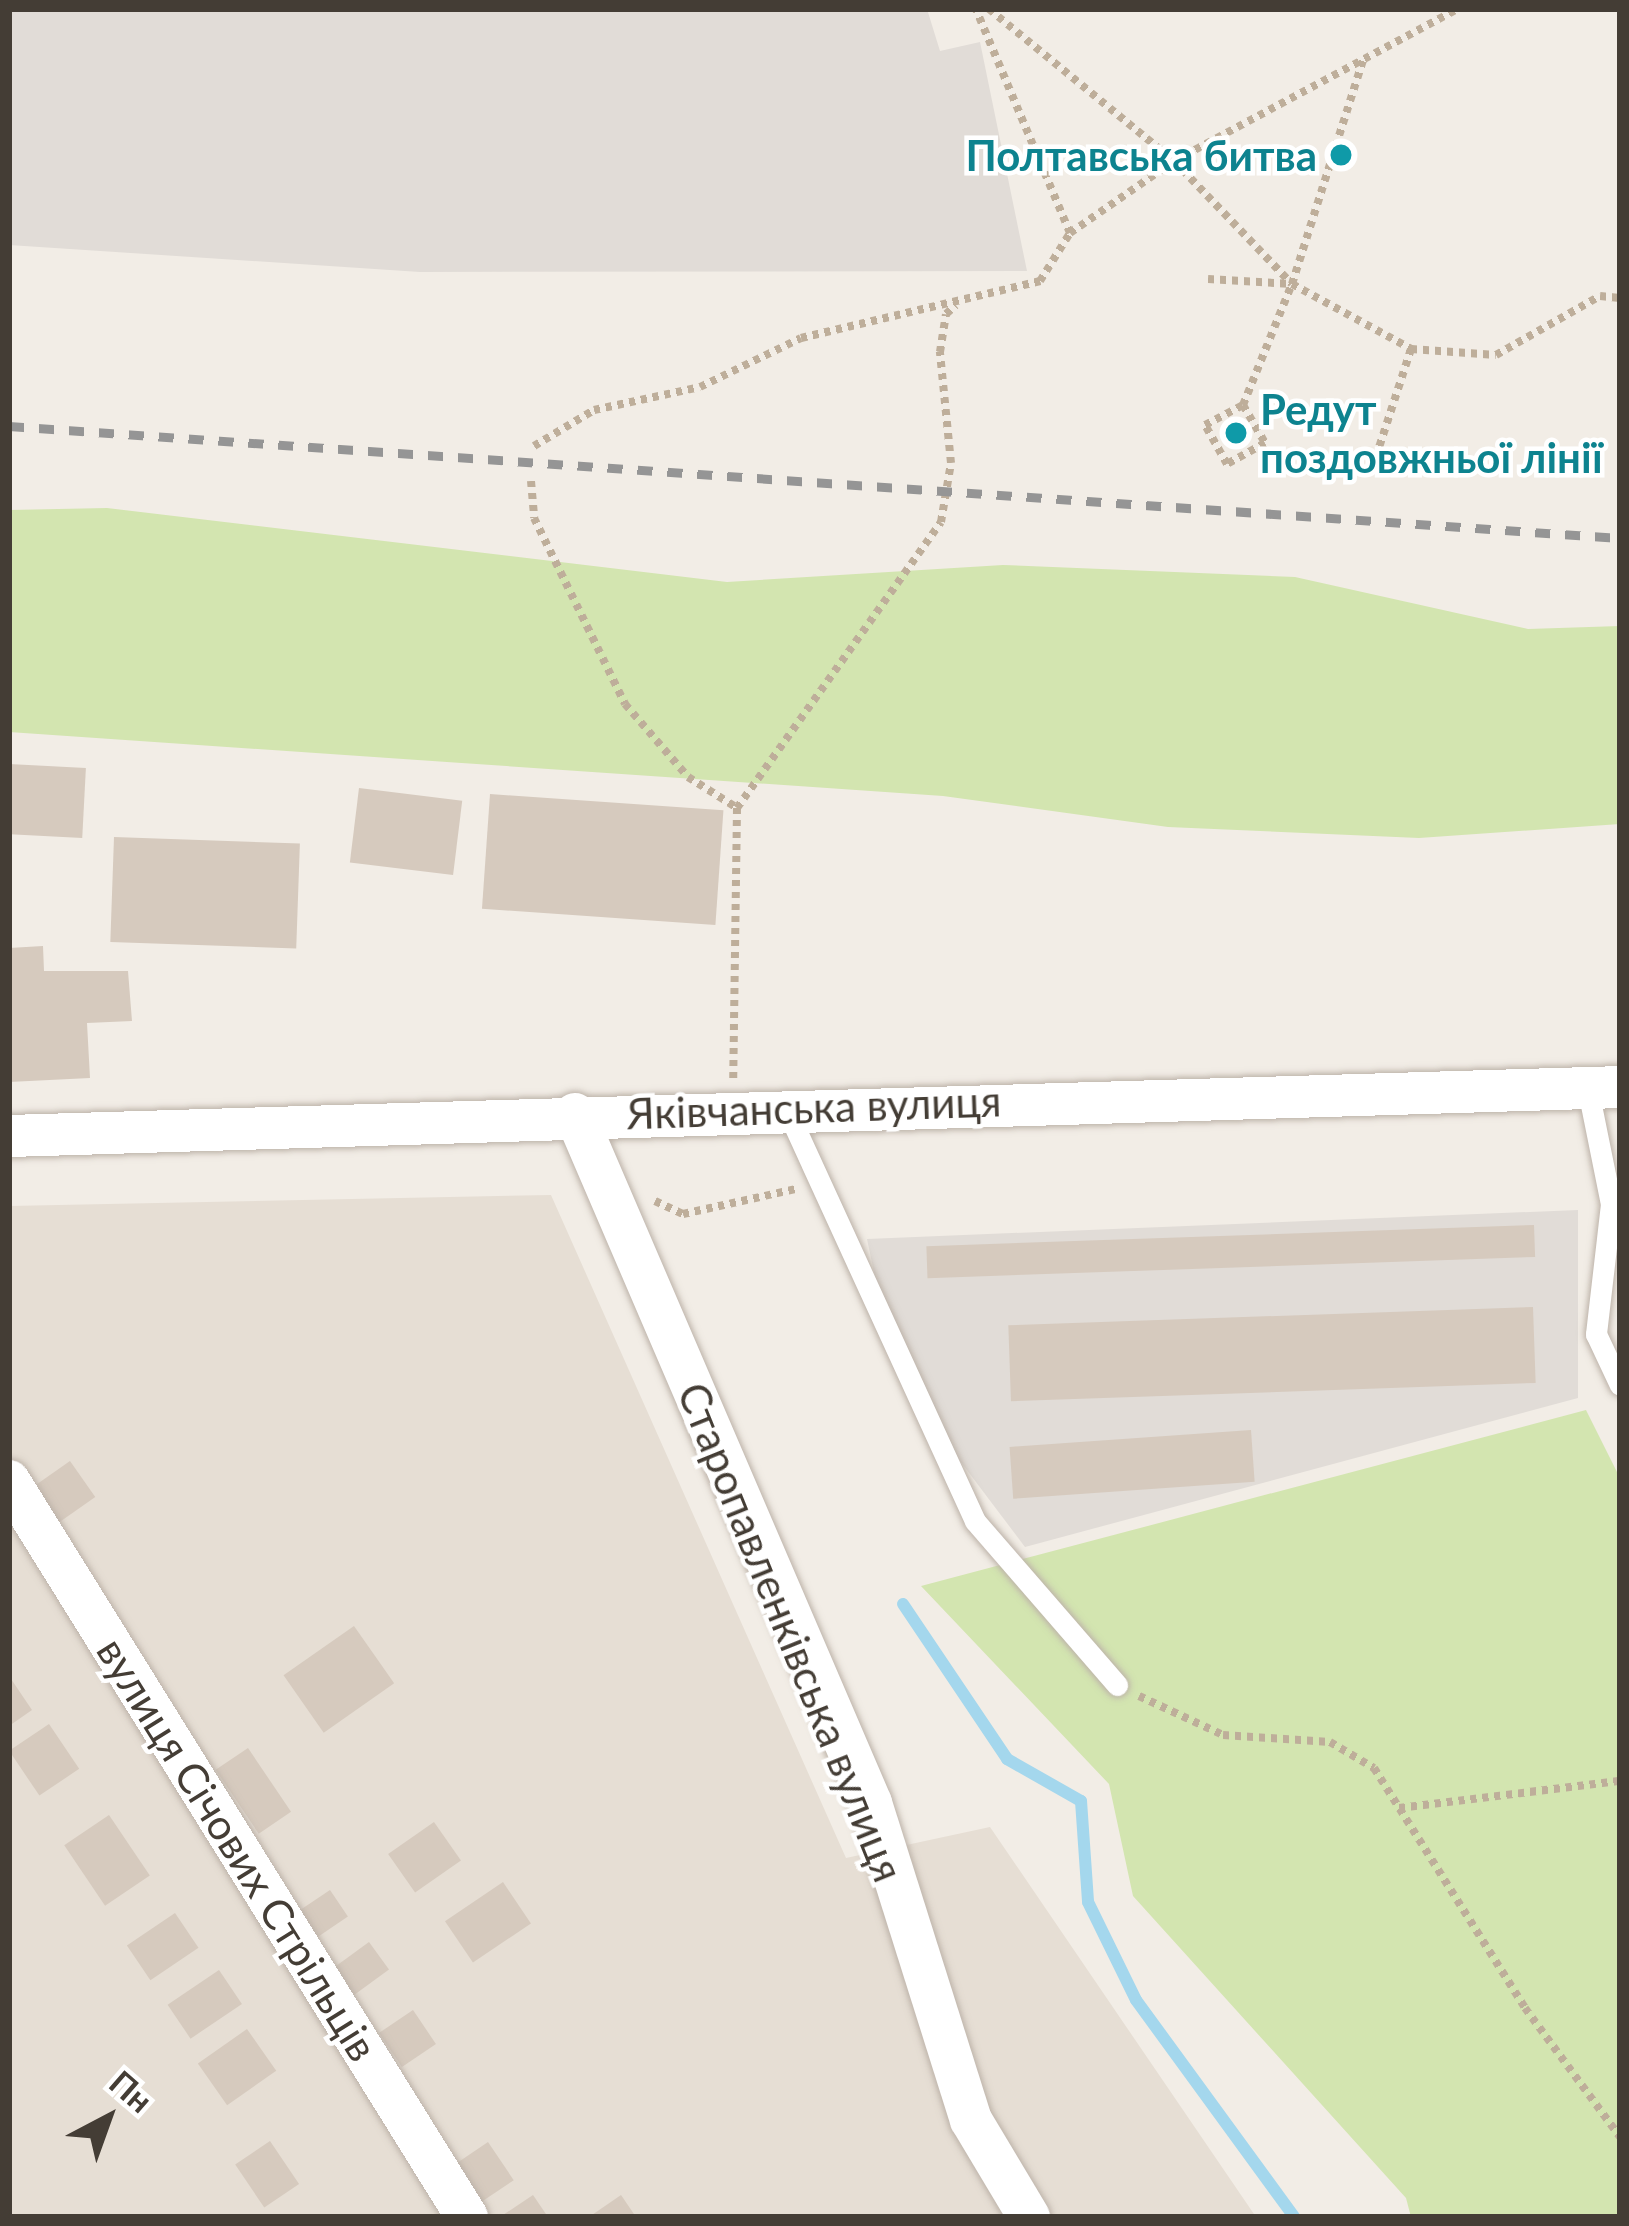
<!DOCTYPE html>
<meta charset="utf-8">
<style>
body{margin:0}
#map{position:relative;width:1629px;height:2226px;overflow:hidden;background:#f2ede6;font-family:Lato,sans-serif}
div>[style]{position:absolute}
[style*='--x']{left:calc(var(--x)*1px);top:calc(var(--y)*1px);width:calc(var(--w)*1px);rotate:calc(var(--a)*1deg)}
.residential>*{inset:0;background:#e6ded4}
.industrial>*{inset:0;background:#e1dcd7}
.green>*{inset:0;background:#d3e5b0}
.stream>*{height:12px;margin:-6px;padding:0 6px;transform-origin:6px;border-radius:6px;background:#a4d7ed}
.building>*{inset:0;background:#d6cabe;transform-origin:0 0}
.path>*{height:8px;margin-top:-4px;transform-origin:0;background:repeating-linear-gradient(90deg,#beae9a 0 6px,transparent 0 12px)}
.roads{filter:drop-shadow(0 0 3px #bdb3a9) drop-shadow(0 0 3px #bdb3a9)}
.service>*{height:21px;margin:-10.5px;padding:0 10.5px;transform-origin:10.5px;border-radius:10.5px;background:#fff}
.minor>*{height:42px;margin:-21px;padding:0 21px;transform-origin:21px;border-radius:21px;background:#fff}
.rail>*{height:9px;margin-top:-4.5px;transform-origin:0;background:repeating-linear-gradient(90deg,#959595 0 15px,transparent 0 30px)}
.dots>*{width:33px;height:33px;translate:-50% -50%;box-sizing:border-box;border:6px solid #fff;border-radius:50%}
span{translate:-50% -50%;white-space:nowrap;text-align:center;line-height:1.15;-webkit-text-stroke:9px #fff;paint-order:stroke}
.culture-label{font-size:42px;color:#0d838f;font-weight:700}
.right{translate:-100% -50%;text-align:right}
.left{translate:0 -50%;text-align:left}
.street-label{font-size:42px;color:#443d35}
.frame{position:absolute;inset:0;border:12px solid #443d35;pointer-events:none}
.north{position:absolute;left:48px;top:2058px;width:120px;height:120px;-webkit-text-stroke:9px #fff;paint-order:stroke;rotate:41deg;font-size:33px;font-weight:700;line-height:48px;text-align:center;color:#443d35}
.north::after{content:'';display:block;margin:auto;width:42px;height:54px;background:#443d35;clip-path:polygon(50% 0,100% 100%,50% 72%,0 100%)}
</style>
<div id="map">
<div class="residential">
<div style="clip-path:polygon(551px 1195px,846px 1858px,990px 1827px,1256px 2217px,9px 2217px,9px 1206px)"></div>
</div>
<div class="industrial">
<div style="clip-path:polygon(9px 9px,927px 9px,940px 51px,980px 42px,1027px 271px,420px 272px,9px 245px)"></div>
<div style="clip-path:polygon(1578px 1210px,1578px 1398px,1025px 1547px,951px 1449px,879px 1296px,867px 1239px)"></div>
</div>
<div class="green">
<div style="clip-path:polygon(107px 508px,727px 582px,1003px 565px,1295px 577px,1528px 629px,1620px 626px,1620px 824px,1419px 838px,1168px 827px,943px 796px,9px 732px,9px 510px)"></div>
<div style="clip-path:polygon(1586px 1410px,1620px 1478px,1620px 2217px,1411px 2217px,1406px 2198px,1133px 1896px,1109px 1784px,921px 1586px)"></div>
</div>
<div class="stream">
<div style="--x:903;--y:1604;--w:187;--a:56.1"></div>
<div style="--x:1007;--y:1759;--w:85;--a:29.6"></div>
<div style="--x:1081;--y:1801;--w:101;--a:86"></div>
<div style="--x:1088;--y:1902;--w:109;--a:63.9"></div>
<div style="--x:1136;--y:2000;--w:268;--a:53.9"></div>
</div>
<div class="building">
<div style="left:9px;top:764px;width:77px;height:70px;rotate:3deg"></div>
<div style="left:359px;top:788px;width:104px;height:75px;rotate:7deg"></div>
<div style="left:490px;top:794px;width:234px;height:115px;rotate:4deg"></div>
<div style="left:114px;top:837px;width:186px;height:105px;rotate:2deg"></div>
<div style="clip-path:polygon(43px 946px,44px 971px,128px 971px,132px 1021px,87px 1023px,90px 1078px,9px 1082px,9px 948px)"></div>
<div style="left:1534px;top:1225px;width:32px;height:608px;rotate:88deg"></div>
<div style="left:1533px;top:1307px;width:76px;height:525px;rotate:88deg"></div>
<div style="left:1251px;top:1430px;width:52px;height:242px;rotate:86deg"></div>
<div style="left:70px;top:1461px;width:44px;height:47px;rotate:55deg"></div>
<div style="left:354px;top:1626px;width:70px;height:86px;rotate:55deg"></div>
<div style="clip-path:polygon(9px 1676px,32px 1710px,9px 1726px)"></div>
<div style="left:49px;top:1724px;width:54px;height:48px;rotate:56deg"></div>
<div style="left:248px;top:1748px;width:77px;height:39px;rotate:56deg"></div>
<div style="left:109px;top:1815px;width:73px;height:54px;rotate:56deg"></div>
<div style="left:434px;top:1822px;width:47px;height:56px;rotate:55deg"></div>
<div style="left:503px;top:1882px;width:50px;height:70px;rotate:56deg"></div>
<div style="left:330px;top:1890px;width:32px;height:40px;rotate:56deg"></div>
<div style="left:175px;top:1913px;width:42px;height:58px;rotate:56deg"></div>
<div style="left:369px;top:1942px;width:34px;height:50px;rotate:54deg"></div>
<div style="left:219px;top:1970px;width:41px;height:62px;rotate:56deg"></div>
<div style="left:413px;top:2010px;width:41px;height:41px;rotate:56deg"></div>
<div style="left:247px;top:2029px;width:51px;height:60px;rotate:55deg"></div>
<div style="left:270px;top:2141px;width:52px;height:42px;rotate:56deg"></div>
<div style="left:488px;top:2142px;width:46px;height:41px;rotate:56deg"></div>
<div style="clip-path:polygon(533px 2195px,548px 2217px,500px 2217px)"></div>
<div style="clip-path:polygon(621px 2195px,636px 2217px,589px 2217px)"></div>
</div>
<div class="path">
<div style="--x:989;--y:9;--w:239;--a:39.4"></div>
<div style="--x:1174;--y:161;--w:170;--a:46.2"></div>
<div style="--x:1070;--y:233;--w:126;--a:-34.7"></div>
<div style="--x:1174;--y:161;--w:321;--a:-28.2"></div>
<div style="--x:1208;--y:279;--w:84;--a:3.4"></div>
<div style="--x:1292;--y:284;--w:136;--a:28.6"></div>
<div style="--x:1411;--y:349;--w:126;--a:108"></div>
<div style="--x:1411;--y:349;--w:85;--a:4"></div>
<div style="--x:1496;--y:355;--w:120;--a:-29.6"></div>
<div style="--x:1600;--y:296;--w:20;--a:6"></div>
<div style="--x:1243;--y:405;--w:131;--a:-68"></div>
<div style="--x:1292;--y:284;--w:235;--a:-72.4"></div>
<div style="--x:1243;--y:405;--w:44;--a:59.9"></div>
<div style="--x:1265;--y:443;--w:43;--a:151.1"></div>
<div style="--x:1227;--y:464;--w:45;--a:-119.4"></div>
<div style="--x:1205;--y:425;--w:43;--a:-27.8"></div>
<div style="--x:534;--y:446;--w:70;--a:-31"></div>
<div style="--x:594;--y:410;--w:108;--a:-12.2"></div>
<div style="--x:700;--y:387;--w:112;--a:-25.9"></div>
<div style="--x:801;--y:338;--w:246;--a:-13.4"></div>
<div style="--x:1040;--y:281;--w:57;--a:-58"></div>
<div style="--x:1070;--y:233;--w:243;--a:-112.8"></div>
<div style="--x:531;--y:481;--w:37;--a:85"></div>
<div style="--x:534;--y:518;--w:207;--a:63.9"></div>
<div style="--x:625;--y:704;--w:96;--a:49.2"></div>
<div style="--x:688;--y:777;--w:58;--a:32.3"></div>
<div style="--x:737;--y:808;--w:270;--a:90.8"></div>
<div style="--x:737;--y:808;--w:351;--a:-54.5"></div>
<div style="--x:941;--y:522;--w:60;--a:-80.4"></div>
<div style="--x:951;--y:463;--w:112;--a:-95.7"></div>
<div style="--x:940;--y:352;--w:38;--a:-81"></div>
<div style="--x:946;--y:314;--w:13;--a:-42"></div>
<div style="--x:655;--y:1201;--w:31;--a:25"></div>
<div style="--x:683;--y:1214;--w:116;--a:-12.5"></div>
<div style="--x:1139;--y:1696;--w:93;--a:24.9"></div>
<div style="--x:1223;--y:1735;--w:107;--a:3.7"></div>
<div style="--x:1330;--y:1742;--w:51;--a:30.6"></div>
<div style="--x:1374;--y:1768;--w:284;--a:57.8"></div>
<div style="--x:1525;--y:2008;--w:160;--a:53.6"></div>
<div style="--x:1399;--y:1808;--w:223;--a:-7"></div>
</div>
<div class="roads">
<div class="service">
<div style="--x:1587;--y:1085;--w:121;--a:78.6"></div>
<div style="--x:1611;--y:1204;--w:131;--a:96.6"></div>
<div style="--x:1596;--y:1334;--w:56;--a:64.8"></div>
<div style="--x:786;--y:1108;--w:454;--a:65.4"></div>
<div style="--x:975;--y:1521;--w:217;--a:49.1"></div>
</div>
<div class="minor">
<div style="--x:575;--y:1114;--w:750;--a:66.75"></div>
<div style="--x:871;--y:1803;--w:332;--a:72.5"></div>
<div style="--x:971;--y:2120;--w:113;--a:59.1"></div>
<div style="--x:9;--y:1136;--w:1612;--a:-1.74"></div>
<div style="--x:9;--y:1481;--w:867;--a:58.11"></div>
</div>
</div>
<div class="rail">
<div style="--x:9;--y:426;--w:1615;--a:3.98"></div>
</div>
<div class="dots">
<div style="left:1341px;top:155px;background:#0f9aa8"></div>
<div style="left:1236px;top:433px;background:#0f9aa8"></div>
</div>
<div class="culture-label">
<span class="right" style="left:1317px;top:155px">Полтавська битва</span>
<span class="left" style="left:1260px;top:433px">Редут<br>поздовжньої лінії</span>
</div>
<div class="street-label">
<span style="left:814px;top:1107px;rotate:-2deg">Яківчанська вулиця</span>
<span style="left:791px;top:1632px;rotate:68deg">Старопавленківська вулиця</span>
<span style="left:238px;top:1849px;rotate:58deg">вулиця Січових Стрільців</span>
</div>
<div class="frame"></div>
<div class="north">Пн</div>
</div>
